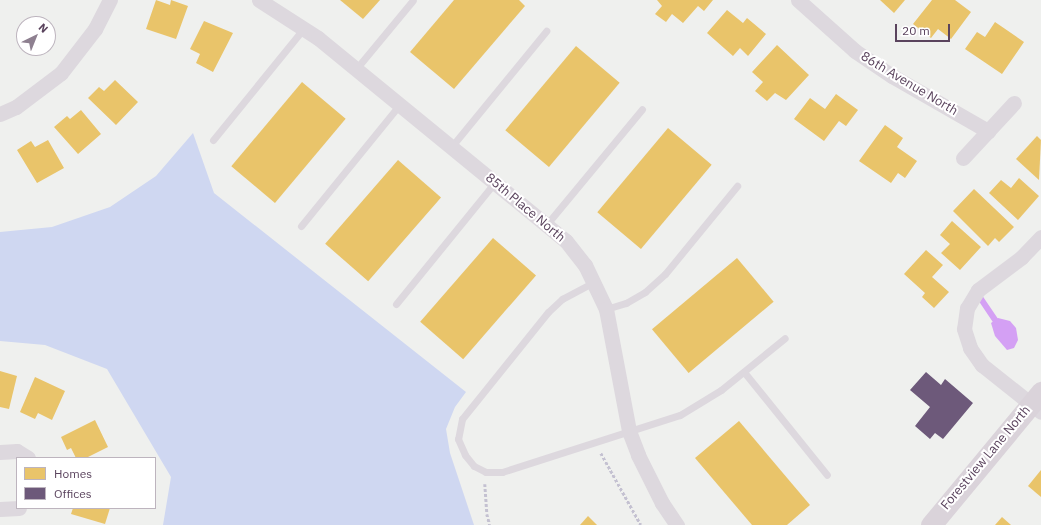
<!DOCTYPE html>
<style>
body{margin:0}
#map{position:relative;width:1041px;height:525px;overflow:hidden;background:#eff0ee;font-family:"IBM Plex Sans",sans-serif}
div>[style]{position:absolute}
[style*='--x']{left:calc(var(--x)*1px);top:calc(var(--y)*1px);width:calc(var(--w)*1px);rotate:calc(var(--a)*1deg)}
.green>*{inset:0;background:#cfd7f1}
.water>*{inset:0;background:#d4a0f4}
.homes>*{inset:0;background:#e9c46a;transform-origin:0 0}
.offices>*{inset:0;background:#6d597a}
.stream>*{height:5.5px;margin:-2.75px;padding:0 2.75px;transform-origin:2.75px;border-radius:2.75px;background:#d4a0f4}
.path>*{height:2.5px;margin-top:-1.25px;transform-origin:0;background:repeating-linear-gradient(90deg,#c4c1d1 0 3px,transparent 0 5px)}
.lane>*{height:7px;margin:-3.5px;padding:0 3.5px;transform-origin:3.5px;border-radius:3.5px;background:#ddd8de}
.street>*{height:15px;margin:-7.5px;padding:0 7.5px;transform-origin:7.5px;border-radius:7.5px;background:#ddd8de}
.secondary>*{height:21px;margin:-10.5px;padding:0 10.5px;transform-origin:10.5px;border-radius:10.5px;background:#dad3da}
span{translate:-50% -50%;white-space:nowrap;text-align:center;line-height:1.15;-webkit-text-stroke:4px #fff;paint-order:stroke}
.street-label{font-size:13px;color:#5a435d}
.legend{position:absolute;left:16px;top:457px;width:140px;height:52px;box-sizing:border-box;background:#fff;border:1px solid #bdb4be;margin:0;padding:5px 7px;list-style:none;font-size:12px;color:#5a435d}
.legend li{display:flex;align-items:center;gap:8px;height:20px}
.legend b{width:20px;border:1px solid #bdb4be}
.north{position:absolute;left:16px;top:16px;width:40px;height:40px;box-sizing:border-box;background:#fff;border:1px solid #bdb4be;border-radius:50%;rotate:43deg;font-size:11px;font-weight:700;line-height:16px;text-align:center;color:#5a435d}
.north::after{content:'';display:block;margin:auto;width:14px;height:18px;background:#8e8090;clip-path:polygon(50% 0,100% 100%,50% 72%,0 100%)}
.scale{position:absolute;left:895px;top:24px;width:55px;height:18px;box-sizing:border-box;border:2px solid #5a435d;border-top:0;padding-left:5px;font-size:12px;line-height:14px;white-space:nowrap;color:#5a435d;-webkit-text-stroke:3px #fff;paint-order:stroke}
</style>
<div id="map">
<div class="green">
<div style="clip-path:polygon(193px 133px,214px 193px,466px 392px,455px 407px,446px 429px,450px 453px,474px 525px,163px 525px,171px 477px,107px 369px,45px 345px,0 341px,0 232px,52px 227px,110px 207px,156px 176px)"></div>
</div>
<div class="water">
<div style="clip-path:polygon(998px 318px,1010px 321px,1016px 328px,1018px 340px,1014px 348px,1007px 350px,995px 336px,991px 323px)"></div>
</div>
<div class="homes">
<div style="clip-path:polygon(156px 0,170px 5px,171px 0,188px 6px,176px 39px,146px 29px)"></div>
<div style="clip-path:polygon(340px 0,380px 0,363px 19px)"></div>
<div style="clip-path:polygon(454px 0,519px 0,525px 6px,454px 89px,410px 52px)"></div>
<div style="clip-path:polygon(657px 0,713px 0,704px 11px,698px 6px,683px 23px,672px 14px,666px 22px,655px 14px,662px 6px)"></div>
<div style="clip-path:polygon(880px 0,905px 0,894px 13px)"></div>
<div style="clip-path:polygon(932px 0,955px 0,971px 12px,951px 39px,938px 29px,931px 38px,913px 24px)"></div>
<div style="clip-path:polygon(727px 10px,743px 23px,747px 18px,766px 34px,748px 56px,740px 48px,733px 56px,707px 33px)"></div>
<div style="clip-path:polygon(204px 21px,233px 33px,213px 72px,196px 63px,200px 54px,190px 49px)"></div>
<div style="clip-path:polygon(995px 22px,1024px 42px,1002px 74px,965px 49px,977px 32px,985px 37px)"></div>
<div style="clip-path:polygon(777px 45px,809px 75px,786px 100px,775px 93px,767px 101px,755px 91px,763px 82px,752px 72px)"></div>
<div style="left:576px;top:46px;width:57px;height:110px;rotate:40deg"></div>
<div style="clip-path:polygon(115px 80px,138px 102px,116px 125px,88px 98px,99px 87px,104px 91px)"></div>
<div style="left:302px;top:82px;width:57px;height:110px;rotate:40deg"></div>
<div style="clip-path:polygon(836px 94px,858px 110px,846px 126px,839px 121px,824px 141px,794px 119px,810px 98px,825px 109px)"></div>
<div style="clip-path:polygon(81px 110px,101px 134px,78px 154px,54px 127px,67px 116px,70px 119px)"></div>
<div style="clip-path:polygon(885px 125px,903px 138px,897px 147px,917px 161px,905px 178px,898px 173px,891px 183px,859px 161px)"></div>
<div style="left:668px;top:128px;width:57px;height:110px;rotate:40deg"></div>
<div style="clip-path:polygon(1037px 136px,1041px 140px,1039px 180px,1016px 159px)"></div>
<div style="clip-path:polygon(48px 140px,64px 168px,37px 183px,17px 150px,31px 141px,35px 147px)"></div>
<div style="left:398px;top:160px;width:57px;height:111px;rotate:41deg"></div>
<div style="clip-path:polygon(1019px 178px,1039px 196px,1018px 220px,989px 193px,1001px 180px,1011px 188px)"></div>
<div style="clip-path:polygon(974px 189px,1014px 227px,999px 242px,995px 238px,988px 246px,953px 211px)"></div>
<div style="clip-path:polygon(952px 221px,981px 247px,960px 270px,941px 253px,950px 244px,940px 235px)"></div>
<div style="left:493px;top:238px;width:57px;height:111px;rotate:41deg"></div>
<div style="clip-path:polygon(926px 250px,943px 265px,932px 277px,949px 292px,934px 308px,922px 297px,925px 293px,904px 274px)"></div>
<div style="left:737px;top:258px;width:57px;height:111px;rotate:50deg"></div>
<div style="clip-path:polygon(0 371px,17px 376px,9px 409px,0 407px)"></div>
<div style="clip-path:polygon(35px 377px,65px 391px,52px 420px,38px 413px,35px 419px,20px 412px)"></div>
<div style="clip-path:polygon(95px 420px,108px 447px,86px 458px,76px 458px,71px 448px,67px 450px,61px 437px)"></div>
<div style="clip-path:polygon(739px 421px,810px 505px,787px 525px,752px 525px,695px 458px)"></div>
<div style="clip-path:polygon(1041px 470px,1041px 497px,1028px 486px)"></div>
<div style="clip-path:polygon(73px 508px,110px 508px,105px 524px,71px 514px)"></div>
<div style="clip-path:polygon(588px 516px,597px 525px,580px 525px)"></div>
<div style="clip-path:polygon(1002px 517px,1011px 525px,995px 525px)"></div>
</div>
<div class="offices">
<div style="clip-path:polygon(926px 372px,941px 385px,945px 379px,973px 403px,943px 439px,935px 433px,930px 439px,915px 426px,930px 407px,910px 390px)"></div>
</div>
<div class="stream">
<div style="--x:978;--y:294;--w:37;--a:56"></div>
</div>
<div class="path">
<div style="--x:601;--y:453;--w:82;--a:60.9"></div>
<div style="--x:485;--y:484;--w:30;--a:86"></div>
<div style="--x:487;--y:514;--w:11;--a:75"></div>
</div>
<div class="lane">
<div style="--x:356;--y:69;--w:89;--a:-50.4"></div>
<div style="--x:213;--y:140;--w:144;--a:-50.9"></div>
<div style="--x:452;--y:146;--w:149;--a:-50.7"></div>
<div style="--x:547;--y:224;--w:149;--a:-50.4"></div>
<div style="--x:301;--y:226;--w:157;--a:-50.9"></div>
<div style="--x:594;--y:282;--w:36;--a:152"></div>
<div style="--x:562;--y:299;--w:19;--a:137"></div>
<div style="--x:548;--y:312;--w:137;--a:128.8"></div>
<div style="--x:462;--y:419;--w:20;--a:101"></div>
<div style="--x:458;--y:439;--w:17;--a:66"></div>
<div style="--x:465;--y:455;--w:14;--a:51"></div>
<div style="--x:474;--y:466;--w:13;--a:27"></div>
<div style="--x:486;--y:472;--w:16;--a:0"></div>
<div style="--x:502;--y:472;--w:187;--a:-17.8"></div>
<div style="--x:680;--y:415;--w:48;--a:-31.4"></div>
<div style="--x:721;--y:390;--w:82;--a:-39.1"></div>
<div style="--x:396;--y:304;--w:157;--a:-50.9"></div>
<div style="--x:606;--y:309;--w:21;--a:-17"></div>
<div style="--x:626;--y:303;--w:22;--a:-30"></div>
<div style="--x:645;--y:292;--w:27;--a:-42"></div>
<div style="--x:665;--y:274;--w:114;--a:-50.7"></div>
<div style="--x:744;--y:372;--w:132;--a:51.1"></div>
</div>
<div class="street">
<div style="--x:259;--y:0;--w:70;--a:32.8"></div>
<div style="--x:318;--y:38;--w:320;--a:39.3"></div>
<div style="--x:566;--y:241;--w:31;--a:52"></div>
<div style="--x:585;--y:265;--w:49;--a:64.5"></div>
<div style="--x:606;--y:309;--w:124;--a:79.3"></div>
<div style="--x:629;--y:431;--w:26;--a:69"></div>
<div style="--x:638;--y:455;--w:54;--a:63.4"></div>
<div style="--x:662;--y:503;--w:27;--a:56"></div>
<div style="--x:798;--y:0;--w:76;--a:41.8"></div>
<div style="--x:855;--y:51;--w:45;--a:34"></div>
<div style="--x:892;--y:76;--w:111;--a:29.8"></div>
<div style="--x:0;--y:114;--w:17;--a:-24"></div>
<div style="--x:16;--y:107;--w:56;--a:-37.1"></div>
<div style="--x:61;--y:73;--w:56;--a:-52.3"></div>
<div style="--x:95;--y:29;--w:33;--a:-63"></div>
<div style="--x:963;--y:158;--w:75;--a:-47.2"></div>
<div style="--x:1041;--y:237;--w:28;--a:134"></div>
<div style="--x:1022;--y:257;--w:55;--a:143.1"></div>
<div style="--x:978;--y:290;--w:21;--a:121"></div>
<div style="--x:967;--y:308;--w:21;--a:98"></div>
<div style="--x:964;--y:329;--w:20;--a:72"></div>
<div style="--x:970;--y:348;--w:21;--a:55"></div>
<div style="--x:982;--y:365;--w:75;--a:38.5"></div>
<div style="--x:0;--y:452;--w:17;--a:-3"></div>
<div style="--x:17;--y:451;--w:13;--a:32"></div>
<div style="--x:0;--y:509;--w:19;--a:-3"></div>
</div>
<div class="secondary">
<div style="--x:931;--y:525;--w:173;--a:-50.4"></div>
</div>
<div class="street-label">
<span style="left:909px;top:84px;rotate:31deg">86th Avenue North</span>
<span style="left:525px;top:208px;rotate:40deg">85th Place North</span>
<span style="left:986px;top:458px;rotate:-50deg">Forestview Lane North</span>
</div>
<ul class="legend">
<li><b style="height:11px;background:#e9c46a"></b>Homes</li>
<li><b style="height:11px;background:#6d597a"></b>Offices</li>
</ul>
<div class="north">N</div>
<div class="scale">20 m</div>
</div>
